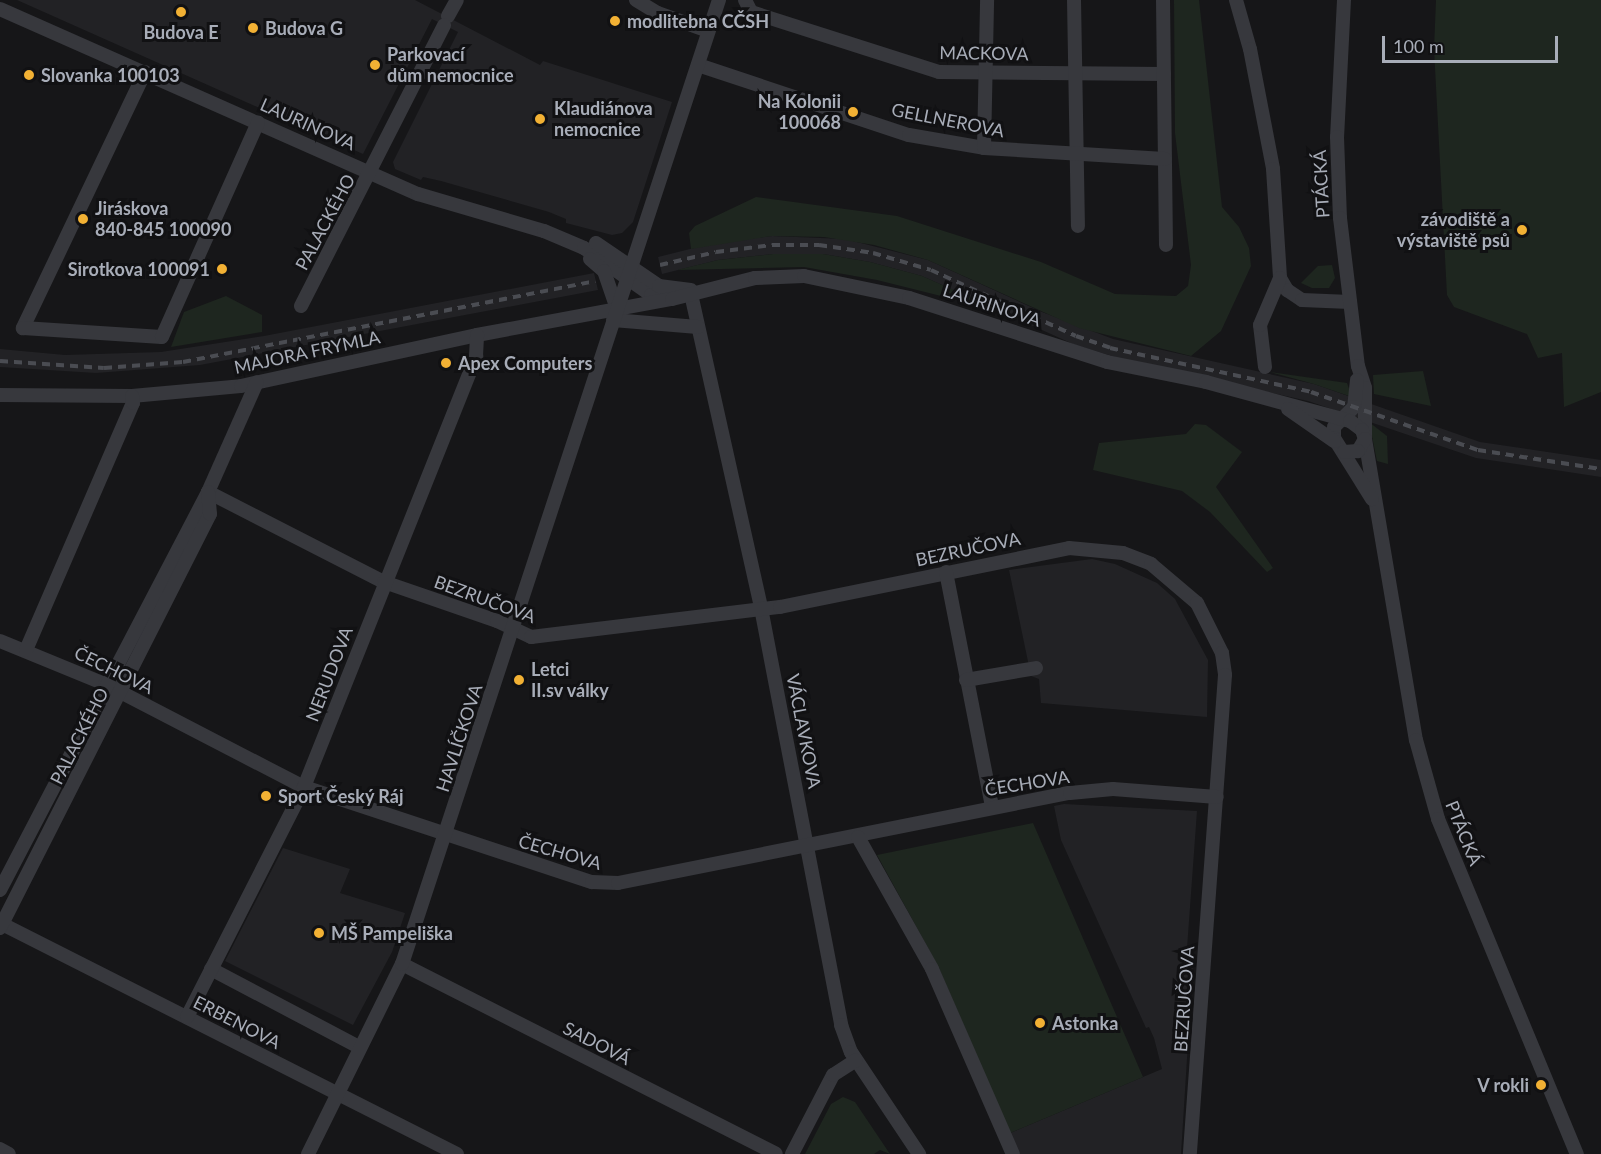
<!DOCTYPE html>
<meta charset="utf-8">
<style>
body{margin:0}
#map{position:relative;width:1601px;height:1154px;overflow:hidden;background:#161618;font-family:Lato,sans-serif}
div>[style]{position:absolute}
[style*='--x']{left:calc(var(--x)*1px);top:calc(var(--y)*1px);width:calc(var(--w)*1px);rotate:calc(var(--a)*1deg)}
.built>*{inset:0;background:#222225}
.green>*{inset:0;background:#1e261f}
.minor>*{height:14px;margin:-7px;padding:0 7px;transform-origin:7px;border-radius:7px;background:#37383d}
.rail>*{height:4px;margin-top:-2px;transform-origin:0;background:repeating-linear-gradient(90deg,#4a4c52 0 8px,transparent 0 14px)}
.dots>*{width:16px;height:16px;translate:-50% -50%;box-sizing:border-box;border:3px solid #111113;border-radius:50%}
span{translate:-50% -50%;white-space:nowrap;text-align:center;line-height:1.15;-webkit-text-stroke:6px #111113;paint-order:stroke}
.poi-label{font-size:18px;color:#a8adb8;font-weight:700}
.left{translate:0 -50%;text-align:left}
.right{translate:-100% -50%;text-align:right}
.street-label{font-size:18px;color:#a8adb8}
.scale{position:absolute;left:1382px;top:36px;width:176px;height:27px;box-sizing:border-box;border:3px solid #a8adb8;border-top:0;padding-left:8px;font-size:18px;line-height:21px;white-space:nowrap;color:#a8adb8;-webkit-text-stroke:4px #111113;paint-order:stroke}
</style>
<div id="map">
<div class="built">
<div style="clip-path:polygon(17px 0,415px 0,540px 65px,543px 61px,672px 102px,633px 222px,622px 233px,612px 235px,566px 223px,566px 219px,549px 212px,441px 181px,423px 177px,421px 180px,395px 169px,393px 162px,458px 32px,432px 19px,363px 154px)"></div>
<div style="clip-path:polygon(772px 236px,845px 239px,928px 260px,1042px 312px,1113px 339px,1314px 384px,1480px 442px,1601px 460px,1601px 477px,1476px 458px,1308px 401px,1128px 361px,1073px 344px,922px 276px,870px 262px,823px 254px,773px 254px,718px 260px,662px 274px,658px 257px,714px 243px)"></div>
<div style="clip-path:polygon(594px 273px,598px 290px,200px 365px,96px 373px,0 367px,0 349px,65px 355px,161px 352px,264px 336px)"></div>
<div style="clip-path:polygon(1092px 559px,1115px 564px,1157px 583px,1175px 599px,1208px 660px,1207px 717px,1041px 703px,1039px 679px,1031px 676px,1009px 570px)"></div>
<div style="clip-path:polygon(1064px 804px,1197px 811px,1186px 962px,1193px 963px,1181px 1154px,1019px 1154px,1010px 1133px,1162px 1069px,1154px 1038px,1149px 1027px,1146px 1028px,1061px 840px,1054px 806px)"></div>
<div style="clip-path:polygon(283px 848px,350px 869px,340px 893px,405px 913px,392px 952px,353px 1025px,225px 961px)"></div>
</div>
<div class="green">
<div style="clip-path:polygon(1174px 0,1199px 0,1222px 207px,1239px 227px,1249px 248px,1251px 266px,1221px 331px,1191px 356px,1079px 328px,928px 260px,874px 245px,824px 237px,772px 236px,691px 249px,689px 233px,695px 226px,756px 197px,897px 216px,1041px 262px,1115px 294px,1176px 296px,1188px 286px,1191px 265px,1175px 133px)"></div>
<div style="clip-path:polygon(1436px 0,1601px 0,1601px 392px,1564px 407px,1562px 353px,1538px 358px,1527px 334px,1454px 307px,1447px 295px,1434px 49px)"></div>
<div style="clip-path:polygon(773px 254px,823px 254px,870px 262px,922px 276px,1001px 311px,877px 280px,804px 267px,677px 270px,718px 260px)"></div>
<div style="clip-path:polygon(1332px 265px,1335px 278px,1329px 288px,1312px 288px,1301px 283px,1318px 266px)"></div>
<div style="clip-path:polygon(226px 296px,262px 315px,262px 332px,171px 347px,184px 312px)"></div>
<div style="clip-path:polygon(1423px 371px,1431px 406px,1374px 394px,1373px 375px)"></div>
<div style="clip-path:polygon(1270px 372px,1347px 383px,1352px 397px,1314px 384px)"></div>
<div style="clip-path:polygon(1369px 422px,1387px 436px,1388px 464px,1377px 461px)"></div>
<div style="clip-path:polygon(1195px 424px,1206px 425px,1242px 452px,1216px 487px,1273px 568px,1267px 572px,1210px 512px,1182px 491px,1093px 470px,1099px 443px,1186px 434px)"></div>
<div style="clip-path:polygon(1033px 823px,1143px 1077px,1010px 1133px,939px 968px,877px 855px)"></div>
<div style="clip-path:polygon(843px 1097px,855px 1102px,890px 1154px,880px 1150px,874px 1154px,805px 1154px,831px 1104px)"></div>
</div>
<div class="minor">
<div style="--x:636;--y:0;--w:26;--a:31"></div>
<div style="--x:658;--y:13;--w:53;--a:19.8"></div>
<div style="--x:745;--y:0;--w:13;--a:63"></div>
<div style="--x:751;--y:12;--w:197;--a:17.7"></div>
<div style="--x:939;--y:72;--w:225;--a:0.5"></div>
<div style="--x:1074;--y:0;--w:226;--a:89"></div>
<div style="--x:1163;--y:0;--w:245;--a:89.3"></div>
<div style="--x:1236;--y:0;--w:51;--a:74.1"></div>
<div style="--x:1250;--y:49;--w:122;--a:79.1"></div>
<div style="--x:1273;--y:169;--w:109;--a:86.3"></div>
<div style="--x:1280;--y:278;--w:14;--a:60"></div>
<div style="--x:1287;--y:290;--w:18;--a:34"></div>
<div style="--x:1302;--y:300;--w:48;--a:2.4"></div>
<div style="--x:1344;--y:0;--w:137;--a:92.9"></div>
<div style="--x:1337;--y:137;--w:81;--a:87.9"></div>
<div style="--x:1340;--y:218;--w:149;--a:83.1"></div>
<div style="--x:1358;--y:366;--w:23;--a:72"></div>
<div style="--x:1365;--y:388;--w:51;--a:90"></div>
<div style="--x:1365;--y:439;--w:305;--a:80.4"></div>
<div style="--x:1416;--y:740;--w:82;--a:74.4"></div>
<div style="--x:1438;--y:819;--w:363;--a:67.5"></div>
<div style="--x:0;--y:9;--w:457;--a:23.9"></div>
<div style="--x:418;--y:194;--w:131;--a:16.4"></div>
<div style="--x:544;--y:231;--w:43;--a:23"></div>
<div style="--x:584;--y:248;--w:82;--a:35"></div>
<div style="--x:651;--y:295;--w:13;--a:13"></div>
<div style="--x:448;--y:16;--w:18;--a:-61"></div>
<div style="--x:698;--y:65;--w:222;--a:18.4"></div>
<div style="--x:909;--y:135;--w:76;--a:9.8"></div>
<div style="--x:984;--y:148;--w:181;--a:3.5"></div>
<div style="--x:145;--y:72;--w:284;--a:115.5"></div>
<div style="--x:23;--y:328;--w:139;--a:3.7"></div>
<div style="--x:162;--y:337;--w:235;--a:-65.9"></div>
<div style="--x:984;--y:148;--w:148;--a:-88.8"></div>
<div style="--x:596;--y:243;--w:76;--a:34.3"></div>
<div style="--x:659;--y:286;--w:32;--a:7"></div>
<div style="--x:590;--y:259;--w:18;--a:41"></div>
<div style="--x:604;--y:271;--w:40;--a:71.1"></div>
<div style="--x:691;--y:294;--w:322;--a:77.4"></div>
<div style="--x:761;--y:608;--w:425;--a:79.1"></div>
<div style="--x:841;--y:1025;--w:29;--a:70"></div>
<div style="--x:851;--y:1052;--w:123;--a:56.3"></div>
<div style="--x:301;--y:306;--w:315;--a:-63"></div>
<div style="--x:613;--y:320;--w:85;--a:4.7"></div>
<div style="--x:1265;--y:367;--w:42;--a:-96.8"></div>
<div style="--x:1260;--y:325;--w:51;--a:-66.9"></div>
<div style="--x:1357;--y:380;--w:27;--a:96"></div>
<div style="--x:1354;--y:407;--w:28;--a:135"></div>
<div style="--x:1334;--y:427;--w:11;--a:90"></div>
<div style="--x:1334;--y:438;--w:72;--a:58.1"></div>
<div style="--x:0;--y:395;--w:132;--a:0.4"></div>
<div style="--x:132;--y:396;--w:109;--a:-5.2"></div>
<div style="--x:241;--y:386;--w:241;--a:-12.2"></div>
<div style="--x:477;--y:335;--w:198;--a:-10.5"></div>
<div style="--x:672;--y:299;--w:86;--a:-14.2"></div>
<div style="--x:755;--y:278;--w:49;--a:-2.3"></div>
<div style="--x:804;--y:276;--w:107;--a:11.8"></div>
<div style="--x:909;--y:298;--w:208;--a:17.9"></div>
<div style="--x:1107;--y:362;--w:101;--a:11.4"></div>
<div style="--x:1206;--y:382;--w:149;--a:15.2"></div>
<div style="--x:1350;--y:421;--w:15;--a:37"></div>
<div style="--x:1362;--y:430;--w:9;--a:72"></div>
<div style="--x:1365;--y:439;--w:14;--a:120"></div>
<div style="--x:1358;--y:451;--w:14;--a:176"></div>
<div style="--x:1288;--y:409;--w:56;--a:34.8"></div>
<div style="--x:208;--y:492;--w:198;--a:27.1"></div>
<div style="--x:384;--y:582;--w:120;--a:19"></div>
<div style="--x:497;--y:621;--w:38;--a:25"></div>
<div style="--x:531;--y:637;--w:251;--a:-6.9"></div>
<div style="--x:780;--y:607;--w:295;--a:-11.5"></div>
<div style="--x:1069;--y:548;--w:54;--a:5.3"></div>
<div style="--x:1123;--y:553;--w:30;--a:21"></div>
<div style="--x:1151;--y:564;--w:60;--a:40.3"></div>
<div style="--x:1197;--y:603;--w:56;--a:63.4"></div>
<div style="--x:1222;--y:653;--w:22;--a:82"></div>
<div style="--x:1225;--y:675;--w:480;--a:94.2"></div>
<div style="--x:946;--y:572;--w:238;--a:78.9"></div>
<div style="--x:0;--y:641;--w:113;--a:22.3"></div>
<div style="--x:105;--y:684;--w:224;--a:27.4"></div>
<div style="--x:304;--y:787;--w:303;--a:18.3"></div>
<div style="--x:592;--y:882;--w:26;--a:2"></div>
<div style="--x:618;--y:883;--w:461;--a:-11.3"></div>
<div style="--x:1070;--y:793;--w:43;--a:-5.3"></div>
<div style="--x:1113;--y:789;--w:104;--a:4.4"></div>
<div style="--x:26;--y:650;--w:269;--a:-66.6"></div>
<div style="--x:133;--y:403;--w:7;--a:-98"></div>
<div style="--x:966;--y:680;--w:71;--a:-9.7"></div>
<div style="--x:858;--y:837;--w:151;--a:60.7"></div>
<div style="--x:932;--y:969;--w:202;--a:66.4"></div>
<div style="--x:0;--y:890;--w:449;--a:-62.4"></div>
<div style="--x:208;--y:492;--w:120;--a:-66"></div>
<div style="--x:0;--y:923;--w:512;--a:26.82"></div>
<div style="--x:0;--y:928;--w:464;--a:-63.1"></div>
<div style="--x:210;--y:514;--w:22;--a:-95"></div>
<div style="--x:402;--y:964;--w:419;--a:26.9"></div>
<div style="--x:211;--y:969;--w:167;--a:27.8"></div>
<div style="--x:187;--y:1017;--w:258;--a:-63"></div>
<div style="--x:304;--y:787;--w:464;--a:-68.2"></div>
<div style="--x:476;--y:356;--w:21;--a:-87"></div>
<div style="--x:0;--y:1149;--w:10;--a:29"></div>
<div style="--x:308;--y:1154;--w:212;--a:-63.7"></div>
<div style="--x:402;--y:964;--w:1015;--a:-71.8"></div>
<div style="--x:792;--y:1154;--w:89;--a:-62.6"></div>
<div style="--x:833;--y:1075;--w:27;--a:-33"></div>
</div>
<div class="rail">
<div style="--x:660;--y:265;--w:57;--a:-13.1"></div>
<div style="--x:716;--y:252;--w:56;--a:-7.1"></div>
<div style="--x:772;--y:245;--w:47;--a:0"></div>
<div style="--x:819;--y:245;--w:55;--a:8.4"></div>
<div style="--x:873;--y:253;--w:60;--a:16.3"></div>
<div style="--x:931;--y:270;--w:159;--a:24.5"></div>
<div style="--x:1076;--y:336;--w:36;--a:19"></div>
<div style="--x:1110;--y:348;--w:206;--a:12.3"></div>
<div style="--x:1311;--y:392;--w:177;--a:19.2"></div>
<div style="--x:1478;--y:450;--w:124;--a:8.8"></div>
<div style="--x:0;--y:361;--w:104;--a:3.9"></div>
<div style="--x:104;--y:368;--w:79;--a:-4.3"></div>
<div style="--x:183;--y:362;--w:420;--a:-11.1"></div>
</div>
<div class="dots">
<div style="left:181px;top:12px;background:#f2b134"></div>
<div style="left:615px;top:21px;background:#f2b134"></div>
<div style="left:253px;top:28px;background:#f2b134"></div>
<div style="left:375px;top:65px;background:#f2b134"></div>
<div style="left:29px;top:75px;background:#f2b134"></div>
<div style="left:853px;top:112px;background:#f2b134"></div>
<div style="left:540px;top:119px;background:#f2b134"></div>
<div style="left:83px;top:219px;background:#f2b134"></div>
<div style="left:1522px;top:230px;background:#f2b134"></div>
<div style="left:222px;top:269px;background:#f2b134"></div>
<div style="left:446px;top:363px;background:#f2b134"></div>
<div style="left:519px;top:680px;background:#f2b134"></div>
<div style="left:266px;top:796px;background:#f2b134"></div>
<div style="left:319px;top:933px;background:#f2b134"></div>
<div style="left:1040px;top:1023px;background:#f2b134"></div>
<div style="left:1541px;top:1085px;background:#f2b134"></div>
</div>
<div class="poi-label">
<span class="left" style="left:627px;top:21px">modlitebna CČSH</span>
<span class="left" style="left:265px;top:28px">Budova G</span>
<span style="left:181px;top:32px">Budova E</span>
<span class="left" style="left:387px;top:65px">Parkovací<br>dům nemocnice</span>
<span class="left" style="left:41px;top:75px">Slovanka 100103</span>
<span class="right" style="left:841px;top:112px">Na Kolonii<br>100068</span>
<span class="left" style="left:554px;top:119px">Klaudiánova<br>nemocnice</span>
<span class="left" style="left:95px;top:219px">Jiráskova<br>840-845 100090</span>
<span class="right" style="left:1510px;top:230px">závodiště a<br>výstaviště psů</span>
<span class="right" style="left:210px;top:269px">Sirotkova 100091</span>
<span class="left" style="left:458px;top:363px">Apex Computers</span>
<span class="left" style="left:531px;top:680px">Letci<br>II.sv války</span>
<span class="left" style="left:278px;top:796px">Sport Český Ráj</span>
<span class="left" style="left:331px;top:933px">MŠ Pampeliška</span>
<span class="left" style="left:1052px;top:1023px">Astonka</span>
<span class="right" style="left:1529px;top:1085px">V rokli</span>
</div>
<div class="street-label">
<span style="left:984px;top:53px;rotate:1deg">MACKOVA</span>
<span style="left:948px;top:120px;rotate:11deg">GELLNEROVA</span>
<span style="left:308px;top:124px;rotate:24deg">LAURINOVA</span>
<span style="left:1321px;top:184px;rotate:-93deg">PTÁCKÁ</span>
<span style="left:325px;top:222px;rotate:-62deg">PALACKÉHO</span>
<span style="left:992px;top:305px;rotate:18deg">LAURINOVA</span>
<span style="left:307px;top:352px;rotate:-12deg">MAJORA FRYMLA</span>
<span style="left:968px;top:549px;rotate:-12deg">BEZRUČOVA</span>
<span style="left:485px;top:599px;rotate:20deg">BEZRUČOVA</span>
<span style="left:114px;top:670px;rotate:26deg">ČECHOVA</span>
<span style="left:329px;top:674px;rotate:-69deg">NERUDOVA</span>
<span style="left:804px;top:731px;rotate:79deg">VÁCLAVKOVA</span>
<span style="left:79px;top:736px;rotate:-63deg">PALACKÉHO</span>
<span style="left:459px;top:738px;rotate:-72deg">HAVLÍČKOVA</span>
<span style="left:1027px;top:783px;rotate:-9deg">ČECHOVA</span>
<span style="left:1464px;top:833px;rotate:68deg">PTÁCKÁ</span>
<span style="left:560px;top:852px;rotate:16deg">ČECHOVA</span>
<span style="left:1184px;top:999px;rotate:-86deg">BEZRUČOVA</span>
<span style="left:237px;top:1022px;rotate:27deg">ERBENOVA</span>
<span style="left:597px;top:1043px;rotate:27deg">SADOVÁ</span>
</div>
<div class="scale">100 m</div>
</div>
